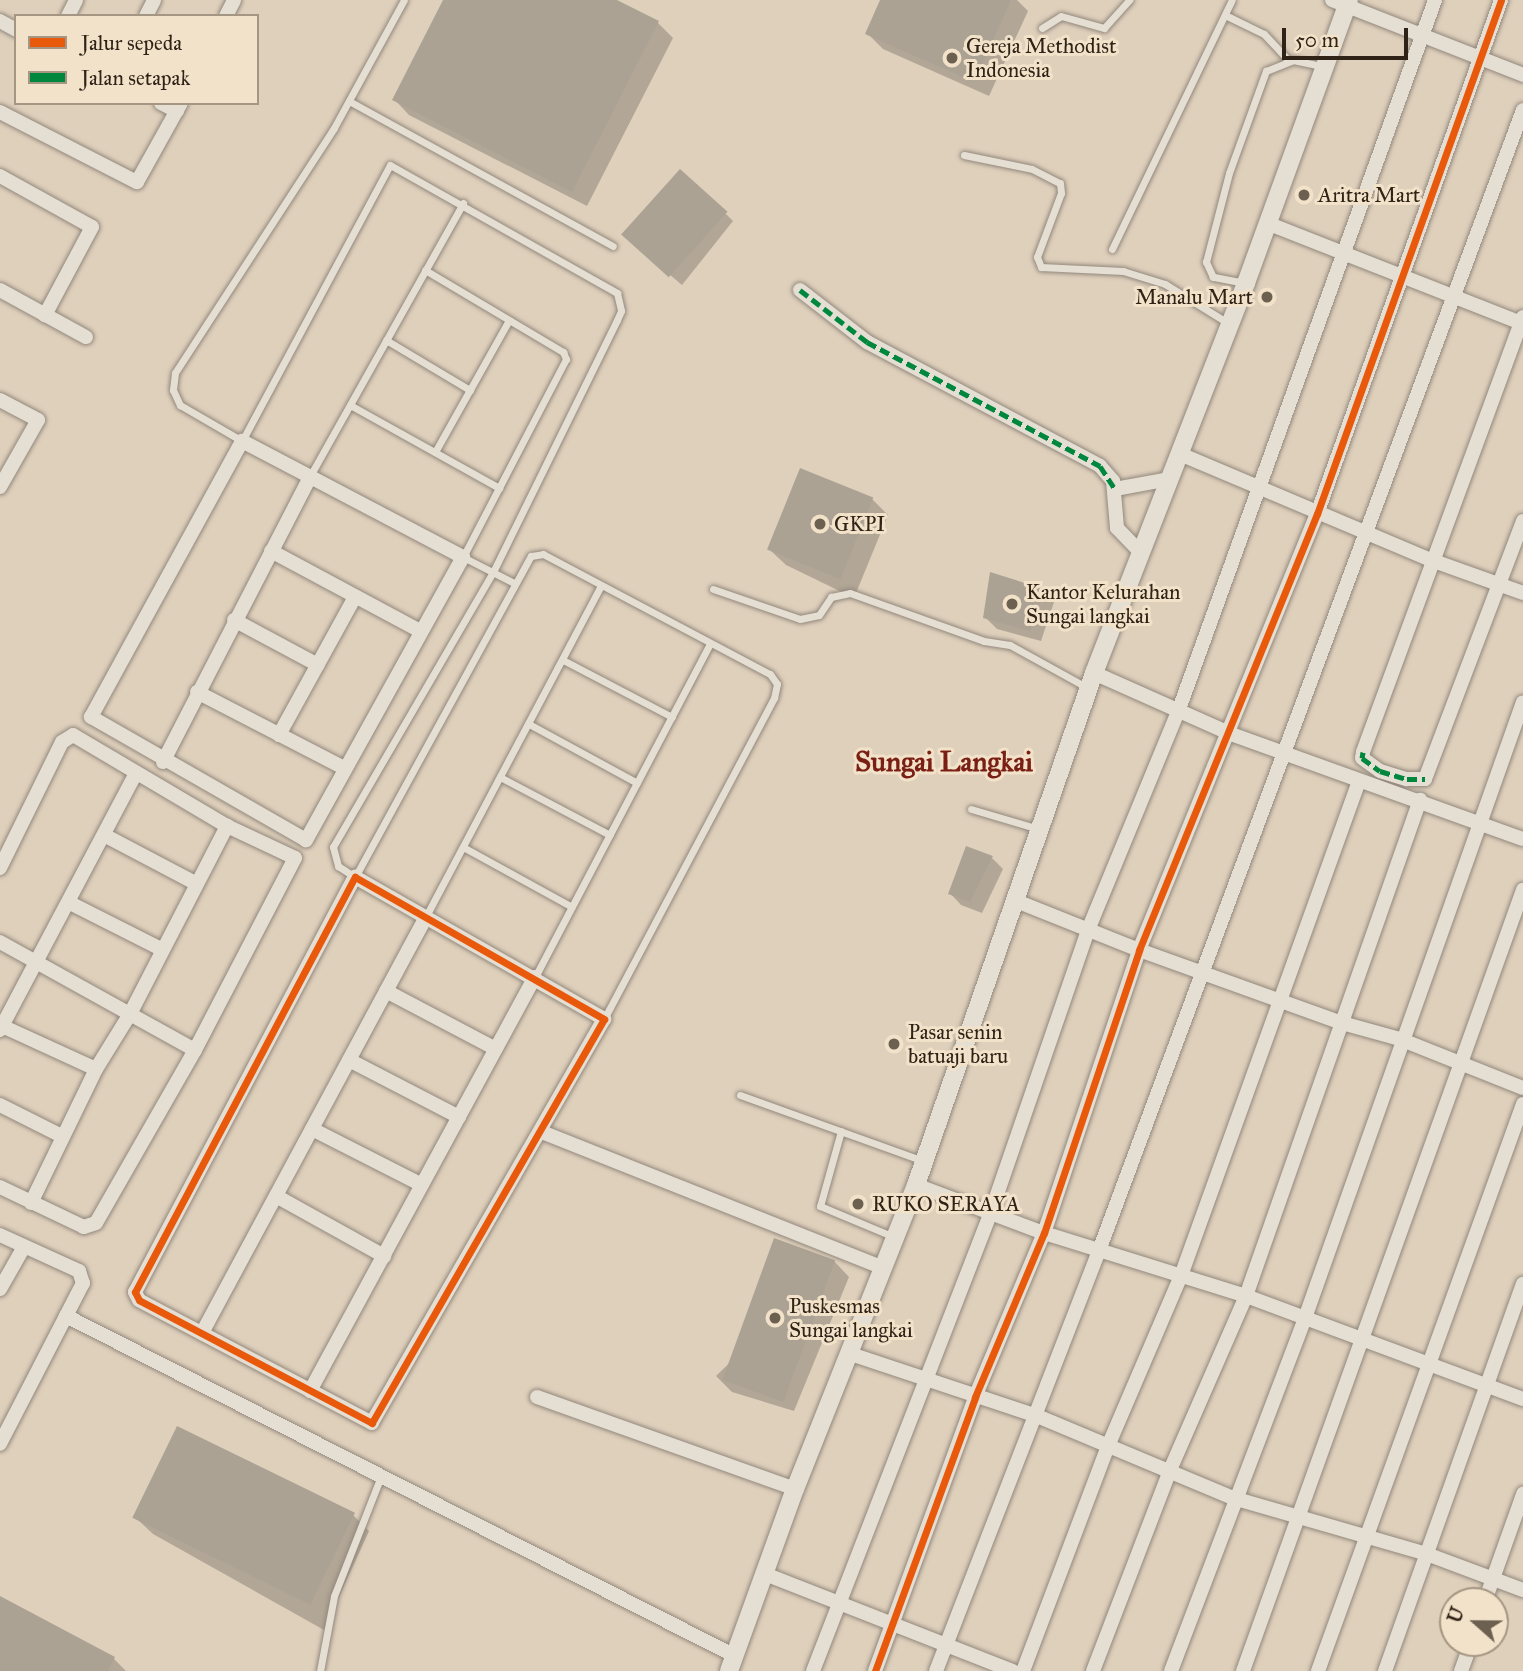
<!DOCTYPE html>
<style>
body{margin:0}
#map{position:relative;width:1523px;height:1671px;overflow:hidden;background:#dfd0bc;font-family:"IM FELL Great Primer",serif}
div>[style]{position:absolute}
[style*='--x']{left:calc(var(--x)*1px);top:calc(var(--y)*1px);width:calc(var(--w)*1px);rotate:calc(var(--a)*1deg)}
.shadow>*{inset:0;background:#0003}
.building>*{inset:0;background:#aca294;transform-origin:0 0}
.roads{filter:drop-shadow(0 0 2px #92887c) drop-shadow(0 0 2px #92887c)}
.service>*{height:7px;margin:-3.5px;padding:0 3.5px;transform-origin:3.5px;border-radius:3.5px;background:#e5ded3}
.minor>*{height:14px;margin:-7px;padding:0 7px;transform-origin:7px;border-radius:7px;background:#e5ded3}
.tertiary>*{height:18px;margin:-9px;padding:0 9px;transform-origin:9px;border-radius:9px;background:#e5ded3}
.quiet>*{height:5px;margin-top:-2.5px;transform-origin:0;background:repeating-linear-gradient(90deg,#00873e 0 10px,transparent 0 15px)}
.cycleway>*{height:7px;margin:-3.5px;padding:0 3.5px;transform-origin:3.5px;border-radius:3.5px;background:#e8590c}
.dots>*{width:19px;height:19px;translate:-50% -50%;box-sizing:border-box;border:4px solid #f3e2ca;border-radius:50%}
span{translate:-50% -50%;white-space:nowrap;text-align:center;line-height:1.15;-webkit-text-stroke:6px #f3e2ca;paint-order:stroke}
.poi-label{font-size:21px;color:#2e2316}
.left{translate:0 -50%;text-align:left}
.right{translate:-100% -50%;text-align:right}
.district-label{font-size:28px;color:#7a1f14;font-weight:700}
.legend{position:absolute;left:14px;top:14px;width:245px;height:91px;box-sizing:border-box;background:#f3e2ca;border:2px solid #a49682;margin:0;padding:9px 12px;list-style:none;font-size:21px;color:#2e2316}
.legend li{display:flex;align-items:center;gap:14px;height:35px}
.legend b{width:35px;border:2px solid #a49682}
.north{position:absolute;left:1439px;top:1587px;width:70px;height:70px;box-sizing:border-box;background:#f3e2ca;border:2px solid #a49682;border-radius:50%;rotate:291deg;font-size:19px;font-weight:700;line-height:28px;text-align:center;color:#2e2316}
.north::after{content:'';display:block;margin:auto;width:24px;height:32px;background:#6c6050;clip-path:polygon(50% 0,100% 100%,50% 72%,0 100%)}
.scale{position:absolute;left:1282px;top:28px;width:126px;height:32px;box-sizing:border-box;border:4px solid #2e2316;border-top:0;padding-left:9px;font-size:21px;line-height:24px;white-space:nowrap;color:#2e2316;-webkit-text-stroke:5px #f3e2ca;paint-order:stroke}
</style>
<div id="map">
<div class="shadow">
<div style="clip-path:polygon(445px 0,614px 0,658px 23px,673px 38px,587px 206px,409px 115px,394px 99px)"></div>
<div style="clip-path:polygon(882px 0,1017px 0,1028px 11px,989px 96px,883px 49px,867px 33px)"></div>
<div style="clip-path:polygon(726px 214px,733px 221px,682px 285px,636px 246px)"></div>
<div style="clip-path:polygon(872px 499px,888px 515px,854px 598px,786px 565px,770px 550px)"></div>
<div style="clip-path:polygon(1043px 591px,1054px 602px,1041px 641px,997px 629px,985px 617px)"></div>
<div style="clip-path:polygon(992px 858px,1003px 869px,982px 913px,961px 905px,950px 893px)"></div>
<div style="clip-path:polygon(834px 1261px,849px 1277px,794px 1411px,732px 1392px,716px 1376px)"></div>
<div style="clip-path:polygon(353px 1515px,369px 1531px,324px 1630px,153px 1534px,137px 1519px)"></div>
<div style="clip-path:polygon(0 1598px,114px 1659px,126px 1671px,0 1671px)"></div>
</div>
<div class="building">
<div style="clip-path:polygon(443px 0,617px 0,659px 21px,572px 192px,392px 100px)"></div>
<div style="clip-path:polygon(880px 0,1011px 0,974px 82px,865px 34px)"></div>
<div style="left:680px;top:169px;width:64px;height:88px;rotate:42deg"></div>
<div style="left:800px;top:468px;width:79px;height:88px;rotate:22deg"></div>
<div style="clip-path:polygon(990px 572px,1044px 589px,1030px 631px,983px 618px)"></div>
<div style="clip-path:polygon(966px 846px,993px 856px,970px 902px,948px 894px)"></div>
<div style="left:774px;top:1238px;width:65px;height:151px;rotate:20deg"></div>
<div style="left:177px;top:1426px;width:198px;height:102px;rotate:26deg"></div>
<div style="clip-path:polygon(0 1596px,115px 1657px,108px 1671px,0 1671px)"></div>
</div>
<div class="roads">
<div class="service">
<div style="--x:404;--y:0;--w:146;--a:118.7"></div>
<div style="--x:334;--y:128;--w:292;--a:123"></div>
<div style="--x:175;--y:373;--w:17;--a:97"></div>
<div style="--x:173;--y:390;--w:17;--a:65"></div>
<div style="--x:180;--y:405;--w:72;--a:30.1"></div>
<div style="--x:242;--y:441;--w:313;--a:-61.8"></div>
<div style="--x:390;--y:165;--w:261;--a:29.4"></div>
<div style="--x:617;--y:293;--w:18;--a:77"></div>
<div style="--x:621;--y:311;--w:10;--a:114"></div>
<div style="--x:617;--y:320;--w:281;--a:116.2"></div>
<div style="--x:493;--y:572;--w:318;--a:120.2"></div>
<div style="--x:333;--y:847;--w:20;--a:75"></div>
<div style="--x:338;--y:866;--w:20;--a:33"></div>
<div style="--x:355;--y:877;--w:366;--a:-61.3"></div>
<div style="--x:531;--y:556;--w:12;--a:-9"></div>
<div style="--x:543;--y:554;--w:257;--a:27.9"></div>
<div style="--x:770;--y:674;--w:12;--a:55"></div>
<div style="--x:777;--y:684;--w:14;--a:102"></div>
<div style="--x:774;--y:698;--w:363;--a:117.9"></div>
<div style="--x:1225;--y:15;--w:43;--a:26"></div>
<div style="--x:1264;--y:34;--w:35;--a:47"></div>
<div style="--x:1042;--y:28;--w:22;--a:-32"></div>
<div style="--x:1061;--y:16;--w:45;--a:15.6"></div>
<div style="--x:1104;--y:28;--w:38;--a:-48"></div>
<div style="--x:349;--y:101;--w:301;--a:28.8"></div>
<div style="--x:964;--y:155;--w:69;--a:11.6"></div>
<div style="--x:1032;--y:169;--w:31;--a:27"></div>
<div style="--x:1060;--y:183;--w:10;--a:84"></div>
<div style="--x:1061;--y:193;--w:68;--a:110.6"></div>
<div style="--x:1037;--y:257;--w:11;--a:68"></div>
<div style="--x:1041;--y:267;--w:82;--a:2.8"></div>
<div style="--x:1123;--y:271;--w:44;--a:17.2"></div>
<div style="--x:1165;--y:284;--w:74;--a:31.8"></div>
<div style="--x:1112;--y:249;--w:276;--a:-64.3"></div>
<div style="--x:425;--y:270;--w:161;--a:30.7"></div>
<div style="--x:563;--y:352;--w:8;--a:67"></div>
<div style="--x:566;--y:359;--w:223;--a:117.5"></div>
<div style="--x:463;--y:557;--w:57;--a:27"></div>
<div style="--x:1245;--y:283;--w:33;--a:-169"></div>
<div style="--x:1213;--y:277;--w:17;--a:-115"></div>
<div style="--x:1206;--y:262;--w:92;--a:-75.5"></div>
<div style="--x:1229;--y:173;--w:109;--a:-70.1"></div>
<div style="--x:1266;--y:71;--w:29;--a:-22"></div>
<div style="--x:1293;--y:60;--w:33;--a:12"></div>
<div style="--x:386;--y:340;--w:98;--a:30.8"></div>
<div style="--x:350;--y:405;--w:171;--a:29.1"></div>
<div style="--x:435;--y:452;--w:151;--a:-60.7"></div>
<div style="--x:310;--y:476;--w:313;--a:-60.7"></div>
<div style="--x:713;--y:589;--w:92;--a:19"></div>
<div style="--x:800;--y:619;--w:19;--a:-12"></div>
<div style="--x:819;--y:615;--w:22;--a:-56"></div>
<div style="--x:831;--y:597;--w:19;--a:-12"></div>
<div style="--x:850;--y:593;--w:142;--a:19.7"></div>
<div style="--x:984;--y:641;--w:26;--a:9"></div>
<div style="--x:1010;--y:645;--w:89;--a:28.9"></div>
<div style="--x:563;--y:660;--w:123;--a:27.6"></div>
<div style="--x:529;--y:724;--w:123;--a:28.6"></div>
<div style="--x:500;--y:777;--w:124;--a:27.8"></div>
<div style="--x:971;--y:809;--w:71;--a:16.4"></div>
<div style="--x:463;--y:847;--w:124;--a:28.8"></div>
<div style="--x:425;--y:918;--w:374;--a:-62.1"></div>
<div style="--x:535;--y:977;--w:375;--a:-62.3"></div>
<div style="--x:740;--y:1095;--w:195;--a:19.8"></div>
<div style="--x:841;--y:1131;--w:78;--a:105.6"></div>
<div style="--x:820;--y:1206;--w:80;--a:22.7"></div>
<div style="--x:320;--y:1671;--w:76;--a:-79.4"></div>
<div style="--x:334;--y:1596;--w:129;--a:-68.6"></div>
</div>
<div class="minor">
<div style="--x:1332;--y:0;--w:205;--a:21.4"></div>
<div style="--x:68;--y:16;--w:18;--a:-63"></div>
<div style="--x:146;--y:16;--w:18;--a:-63"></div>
<div style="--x:226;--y:16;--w:18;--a:-63"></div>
<div style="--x:0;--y:21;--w:18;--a:29"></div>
<div style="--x:161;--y:103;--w:18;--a:27"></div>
<div style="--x:0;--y:112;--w:154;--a:27.1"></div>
<div style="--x:137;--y:182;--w:90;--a:-60.9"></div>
<div style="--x:0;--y:176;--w:105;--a:29"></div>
<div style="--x:92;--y:227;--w:100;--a:118.1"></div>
<div style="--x:1267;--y:223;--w:275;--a:21.5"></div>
<div style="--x:0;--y:290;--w:98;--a:28.7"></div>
<div style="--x:800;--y:290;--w:85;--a:37.8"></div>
<div style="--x:867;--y:342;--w:264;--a:28"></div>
<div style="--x:1100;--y:466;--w:20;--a:49"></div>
<div style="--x:1113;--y:481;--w:47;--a:85.1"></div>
<div style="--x:1117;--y:528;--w:33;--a:46"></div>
<div style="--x:1523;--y:317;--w:463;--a:110.2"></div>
<div style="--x:1363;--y:752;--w:6;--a:99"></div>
<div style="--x:1362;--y:758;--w:22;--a:36"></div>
<div style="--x:1380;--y:771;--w:28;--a:17"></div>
<div style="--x:1407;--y:779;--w:18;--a:0"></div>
<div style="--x:1425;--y:779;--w:276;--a:-69.2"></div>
<div style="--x:0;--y:400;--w:43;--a:27.8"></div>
<div style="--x:38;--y:420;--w:77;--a:119.6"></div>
<div style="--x:242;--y:441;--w:250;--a:27.7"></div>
<div style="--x:463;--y:557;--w:324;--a:119"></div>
<div style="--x:306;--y:840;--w:248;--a:-150.2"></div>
<div style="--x:91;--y:717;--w:315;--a:-61.3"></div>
<div style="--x:1180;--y:454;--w:272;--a:22.9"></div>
<div style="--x:1431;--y:560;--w:98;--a:19.7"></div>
<div style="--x:1115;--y:489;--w:56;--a:-10.3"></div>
<div style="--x:271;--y:551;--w:169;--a:28.2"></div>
<div style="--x:234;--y:620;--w:95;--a:28.2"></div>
<div style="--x:1094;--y:673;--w:150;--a:24"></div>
<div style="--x:1231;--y:734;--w:310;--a:19.8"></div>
<div style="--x:197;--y:692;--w:165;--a:27.3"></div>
<div style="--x:279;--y:735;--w:158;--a:-61.2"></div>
<div style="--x:163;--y:762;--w:321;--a:-62.7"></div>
<div style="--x:104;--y:835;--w:103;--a:27.8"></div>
<div style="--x:0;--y:868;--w:140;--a:-63.8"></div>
<div style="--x:62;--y:742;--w:13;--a:-32"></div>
<div style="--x:73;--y:735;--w:179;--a:30.6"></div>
<div style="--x:227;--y:826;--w:75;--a:25.2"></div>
<div style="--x:295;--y:858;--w:216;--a:117.5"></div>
<div style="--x:195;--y:1050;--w:199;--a:119.8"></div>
<div style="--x:96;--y:1223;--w:13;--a:162"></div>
<div style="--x:84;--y:1227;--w:93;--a:-154.5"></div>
<div style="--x:355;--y:877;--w:287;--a:29.7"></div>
<div style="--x:604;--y:1019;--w:466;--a:119.9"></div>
<div style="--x:372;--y:1423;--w:263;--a:-152.2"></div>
<div style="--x:139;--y:1300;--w:9;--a:-117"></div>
<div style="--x:135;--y:1292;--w:470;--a:-62.1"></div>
<div style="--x:1014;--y:900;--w:135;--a:21.8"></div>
<div style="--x:1139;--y:950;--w:216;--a:19.8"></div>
<div style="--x:1342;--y:1023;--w:60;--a:15.4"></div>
<div style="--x:1400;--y:1039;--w:132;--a:21.7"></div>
<div style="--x:70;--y:903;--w:102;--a:26.8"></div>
<div style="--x:0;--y:942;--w:223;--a:29"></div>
<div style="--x:386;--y:991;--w:124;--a:27.8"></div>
<div style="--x:2;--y:1026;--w:103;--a:24.6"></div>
<div style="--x:0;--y:1030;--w:291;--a:-62.1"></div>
<div style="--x:349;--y:1060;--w:124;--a:27.4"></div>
<div style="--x:0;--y:1105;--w:69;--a:26.6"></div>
<div style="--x:312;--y:1129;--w:123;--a:27"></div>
<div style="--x:542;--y:1132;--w:366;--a:21.7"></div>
<div style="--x:916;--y:1185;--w:137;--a:20.6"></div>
<div style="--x:1044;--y:1233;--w:212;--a:17.3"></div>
<div style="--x:1246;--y:1296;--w:296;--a:20.4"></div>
<div style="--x:276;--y:1196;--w:124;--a:29.1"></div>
<div style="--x:31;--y:1203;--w:149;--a:-64.1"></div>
<div style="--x:96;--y:1069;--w:65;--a:-58.3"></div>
<div style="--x:130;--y:1014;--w:212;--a:-62.7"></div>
<div style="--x:0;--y:1235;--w:87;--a:24.5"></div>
<div style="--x:79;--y:1271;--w:13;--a:72"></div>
<div style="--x:83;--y:1283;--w:181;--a:117.3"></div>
<div style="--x:0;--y:1289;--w:48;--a:-60.3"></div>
<div style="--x:66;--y:1316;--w:750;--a:26.94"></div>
<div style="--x:202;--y:1333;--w:470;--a:-61.7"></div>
<div style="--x:848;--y:1353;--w:199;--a:18.4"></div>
<div style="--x:1037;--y:1416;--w:212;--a:22.7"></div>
<div style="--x:1233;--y:1498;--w:199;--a:16.1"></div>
<div style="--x:1424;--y:1553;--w:106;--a:20.5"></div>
<div style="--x:310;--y:1391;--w:471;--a:-61.5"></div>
<div style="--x:537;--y:1397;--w:274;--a:19.6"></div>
<div style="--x:765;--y:1574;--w:266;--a:21.4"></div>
<div style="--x:1485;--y:1601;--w:114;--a:-70.4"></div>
<div style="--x:813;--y:1671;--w:492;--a:-68.8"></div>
<div style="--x:991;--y:1212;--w:298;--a:-71"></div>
<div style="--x:1088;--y:930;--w:236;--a:-67.6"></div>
<div style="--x:1178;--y:712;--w:757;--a:-70.15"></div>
<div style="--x:875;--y:1671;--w:292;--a:-69.9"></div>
<div style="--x:975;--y:1397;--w:178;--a:-67.2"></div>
<div style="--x:1044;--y:1233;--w:299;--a:-71.4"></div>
<div style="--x:1139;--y:950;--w:471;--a:-67.8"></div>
<div style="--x:1317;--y:514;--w:546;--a:-70.3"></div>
<div style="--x:936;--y:1671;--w:454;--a:-68.8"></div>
<div style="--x:1100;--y:1248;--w:1214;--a:-69.61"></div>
<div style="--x:1023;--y:1671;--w:241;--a:-69.3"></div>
<div style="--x:1108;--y:1446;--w:188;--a:-66.8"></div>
<div style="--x:1182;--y:1273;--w:523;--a:-70.21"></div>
<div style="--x:1093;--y:1671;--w:215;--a:-69"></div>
<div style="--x:1170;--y:1470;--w:190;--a:-66.4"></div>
<div style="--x:1246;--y:1296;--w:526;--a:-70.67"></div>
<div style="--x:1171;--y:1671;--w:378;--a:-69.2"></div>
<div style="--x:1305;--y:1318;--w:653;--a:-70.51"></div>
<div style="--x:1243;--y:1671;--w:830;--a:-70.28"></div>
<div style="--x:1318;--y:1671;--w:603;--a:-70.12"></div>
<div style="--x:1385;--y:1671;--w:411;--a:-70.4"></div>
<div style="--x:1461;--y:1671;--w:30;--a:-70"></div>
</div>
<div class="tertiary">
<div style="--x:729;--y:1671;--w:194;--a:-70.1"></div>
<div style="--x:795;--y:1489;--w:327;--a:-68.3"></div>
<div style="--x:916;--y:1185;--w:542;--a:-70.83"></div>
<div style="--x:1094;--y:673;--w:419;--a:-68.7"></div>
<div style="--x:1246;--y:283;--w:301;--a:-70"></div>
</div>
</div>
<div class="quiet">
<div style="--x:800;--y:290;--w:85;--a:37.8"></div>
<div style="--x:867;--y:342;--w:264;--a:28"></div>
<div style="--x:1100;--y:466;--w:27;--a:57"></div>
<div style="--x:1363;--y:752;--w:6;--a:99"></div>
<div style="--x:1362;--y:758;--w:22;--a:36"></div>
<div style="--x:1380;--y:771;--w:28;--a:17"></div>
<div style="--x:1407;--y:779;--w:18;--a:0"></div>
</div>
<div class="cycleway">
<div style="--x:355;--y:877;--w:287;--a:29.7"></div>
<div style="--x:604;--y:1019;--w:466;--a:119.9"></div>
<div style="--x:372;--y:1423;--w:263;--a:-152.2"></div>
<div style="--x:139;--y:1300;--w:9;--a:-117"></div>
<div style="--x:135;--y:1292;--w:470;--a:-62.1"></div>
<div style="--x:875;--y:1671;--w:292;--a:-69.9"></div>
<div style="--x:975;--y:1397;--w:178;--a:-67.2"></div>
<div style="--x:1044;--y:1233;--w:299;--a:-71.4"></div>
<div style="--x:1139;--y:950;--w:471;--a:-67.8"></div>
<div style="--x:1317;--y:514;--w:546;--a:-70.3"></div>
</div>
<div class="dots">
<div style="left:952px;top:58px;background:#6c6050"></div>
<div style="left:1304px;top:195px;background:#6c6050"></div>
<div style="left:1267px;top:297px;background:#6c6050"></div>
<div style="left:820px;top:524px;background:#6c6050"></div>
<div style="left:1012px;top:604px;background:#6c6050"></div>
<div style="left:894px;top:1044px;background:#6c6050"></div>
<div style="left:858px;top:1204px;background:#6c6050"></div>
<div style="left:775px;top:1318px;background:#6c6050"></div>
</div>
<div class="poi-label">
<span class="left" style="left:966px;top:58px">Gereja Methodist<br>Indonesia</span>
<span class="left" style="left:1318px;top:195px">Aritra Mart</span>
<span class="right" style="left:1253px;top:297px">Manalu Mart</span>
<span class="left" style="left:834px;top:524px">GKPI</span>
<span class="left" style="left:1026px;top:604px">Kantor Kelurahan<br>Sungai langkai</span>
<span class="left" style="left:908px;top:1044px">Pasar senin<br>batuaji baru</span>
<span class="left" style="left:872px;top:1204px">RUKO SERAYA</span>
<span class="left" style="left:789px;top:1318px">Puskesmas<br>Sungai langkai</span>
</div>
<div class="district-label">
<span style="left:944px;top:762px">Sungai Langkai</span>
</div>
<ul class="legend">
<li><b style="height:9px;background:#e8590c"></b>Jalur sepeda</li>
<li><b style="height:9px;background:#00873e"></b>Jalan setapak</li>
</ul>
<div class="north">U</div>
<div class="scale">50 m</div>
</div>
